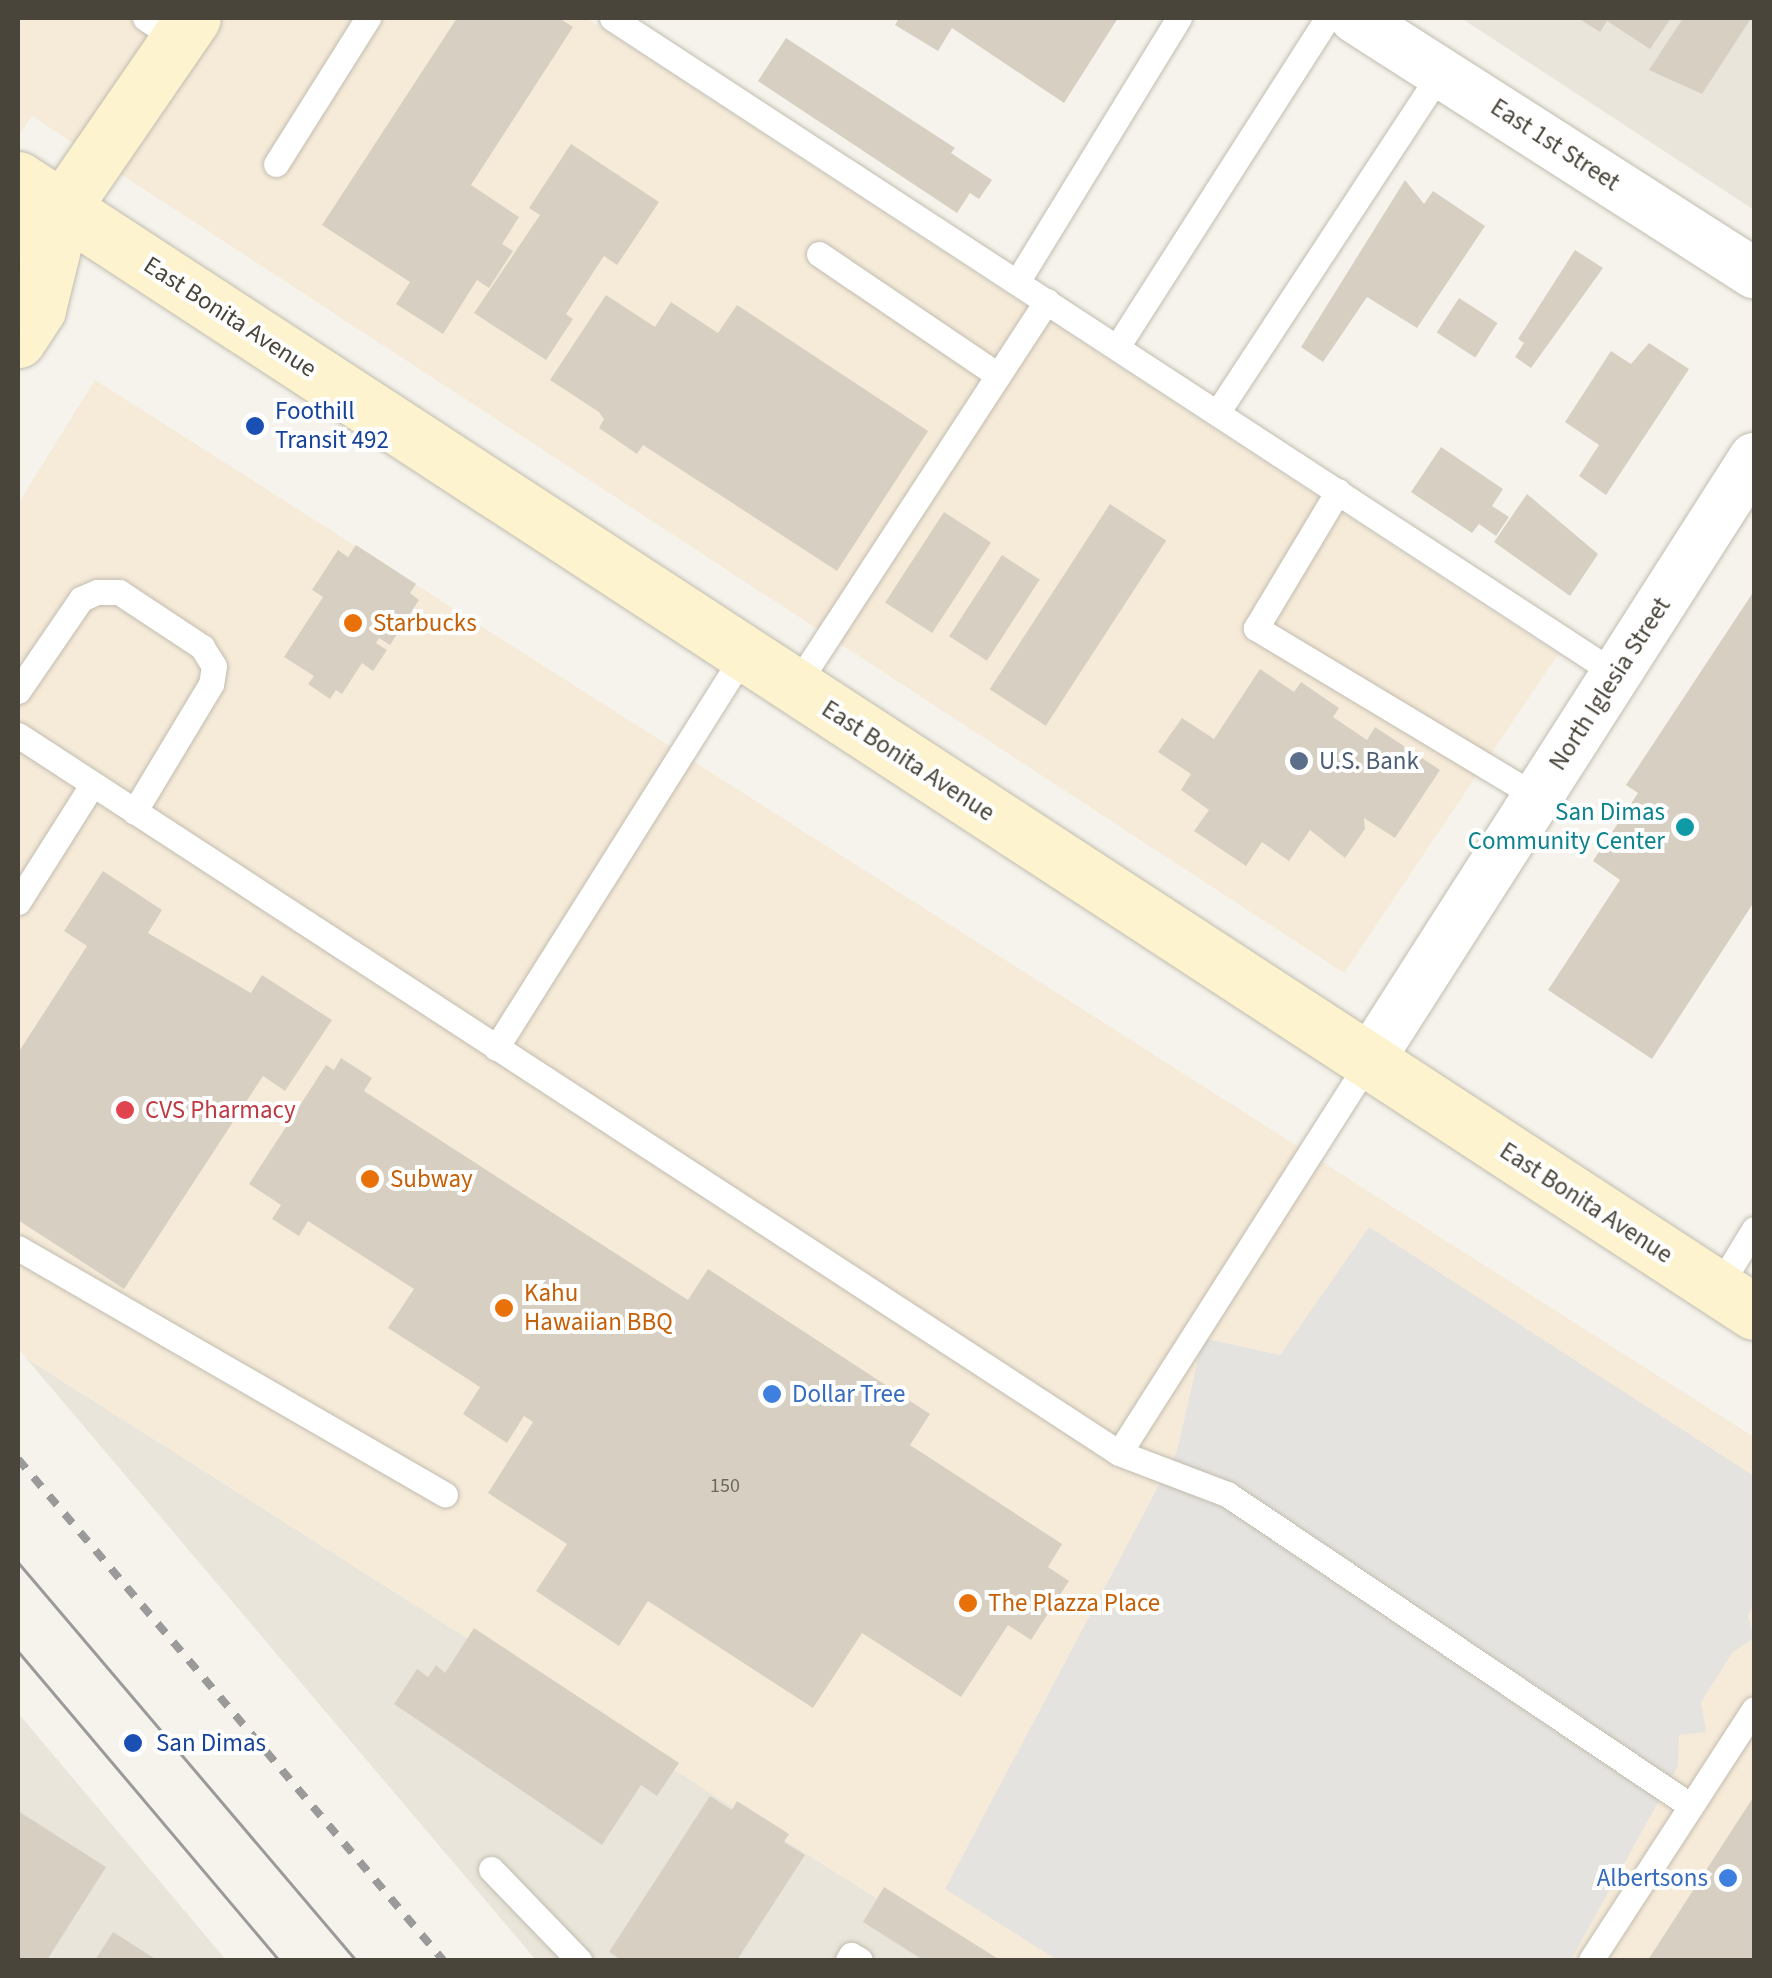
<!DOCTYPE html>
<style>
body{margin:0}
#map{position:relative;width:1772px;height:1978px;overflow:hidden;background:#f5f3ec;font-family:"Source Sans 3",sans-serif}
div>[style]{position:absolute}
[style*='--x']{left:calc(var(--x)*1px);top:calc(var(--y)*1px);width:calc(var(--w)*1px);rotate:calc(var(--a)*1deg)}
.residential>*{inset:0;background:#e9e5da}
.commercial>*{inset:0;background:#f6ebd9}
.parking>*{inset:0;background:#e5e3e0}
.building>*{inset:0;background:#d7d0c2;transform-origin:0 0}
.roads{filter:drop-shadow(0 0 2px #c1bcaf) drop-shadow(0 0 2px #c1bcaf)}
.lane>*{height:25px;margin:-12.5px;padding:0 12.5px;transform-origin:12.5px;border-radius:12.5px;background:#fff}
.street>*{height:50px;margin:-25px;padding:0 25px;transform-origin:25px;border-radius:25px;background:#fff}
.secondary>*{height:55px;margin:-27.5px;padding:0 27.5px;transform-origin:27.5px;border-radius:27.5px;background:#fdf4cf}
.tram>*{height:2.5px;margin:-1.25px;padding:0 1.25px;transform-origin:1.25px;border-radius:1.25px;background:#9a9a9a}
.rail>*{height:8px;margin-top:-4px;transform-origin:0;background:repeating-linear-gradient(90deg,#9a9a9a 0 12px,transparent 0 24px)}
.dots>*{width:28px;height:28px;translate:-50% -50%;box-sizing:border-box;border:5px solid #fff;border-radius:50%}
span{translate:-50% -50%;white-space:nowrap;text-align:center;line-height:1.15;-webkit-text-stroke:8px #fff;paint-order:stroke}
.number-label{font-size:20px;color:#6d685c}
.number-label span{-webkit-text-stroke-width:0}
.street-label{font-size:25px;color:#4a453a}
.transit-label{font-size:25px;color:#164399}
.left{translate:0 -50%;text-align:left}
.food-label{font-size:25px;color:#c56008}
.service-label{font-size:25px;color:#4e5e75}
.culture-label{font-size:25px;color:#0d838f}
.right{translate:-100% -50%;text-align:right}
.health-label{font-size:25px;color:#be3a42}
.shop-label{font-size:25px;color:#366cbe}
.frame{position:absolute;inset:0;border:20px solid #4a453a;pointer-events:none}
</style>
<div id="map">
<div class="residential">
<div style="clip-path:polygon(1461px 18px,1754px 18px,1754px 210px)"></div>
<div style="clip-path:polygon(26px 1358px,974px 1960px,536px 1960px)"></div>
<div style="clip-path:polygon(18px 1713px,226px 1960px,18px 1960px)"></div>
</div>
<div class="commercial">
<div style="clip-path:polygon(18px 18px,586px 18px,1558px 654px,1344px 973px,32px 116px,18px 136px)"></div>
<div style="clip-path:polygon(95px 380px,1754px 1437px,1754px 1960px,974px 1960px,26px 1358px,18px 1347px,18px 504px)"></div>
</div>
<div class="parking">
<div style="clip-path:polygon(1369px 1227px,1754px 1476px,1754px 1604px,1748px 1615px,1754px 1638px,1733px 1652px,1701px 1702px,1706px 1732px,1679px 1735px,1678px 1766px,1571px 1960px,1057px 1960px,945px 1889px,1177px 1451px,1203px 1338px,1280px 1355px)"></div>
</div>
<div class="building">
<div style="clip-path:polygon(457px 18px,559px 18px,573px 27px,471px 185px,519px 217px,502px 244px,513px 251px,489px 288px,477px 280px,443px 334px,396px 304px,410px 282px,322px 225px)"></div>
<div style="clip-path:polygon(899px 18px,1118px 18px,1064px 103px,952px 28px,938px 51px,895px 25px)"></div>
<div style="clip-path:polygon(1578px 18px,1671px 18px,1650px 49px,1607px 21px,1600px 32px)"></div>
<div style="clip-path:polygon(1683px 18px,1750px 20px,1702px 94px,1649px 70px)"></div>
<div style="clip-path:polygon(786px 38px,955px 148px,951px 153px,992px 180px,979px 199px,970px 193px,957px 213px,758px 81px)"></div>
<div style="clip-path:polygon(571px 144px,659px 202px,617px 265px,604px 256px,566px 314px,573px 319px,546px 360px,474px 313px,540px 215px,529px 208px)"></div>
<div style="clip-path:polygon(1405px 180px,1424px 204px,1433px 191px,1485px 226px,1417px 328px,1367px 297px,1323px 362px,1301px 347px)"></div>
<div style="clip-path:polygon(1575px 250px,1603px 268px,1531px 368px,1515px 357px,1524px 343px,1518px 339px)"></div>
<div style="clip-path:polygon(606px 295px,655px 327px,671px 302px,718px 333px,737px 305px,928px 431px,837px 571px,643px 445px,637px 454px,599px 428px,604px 419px,599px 412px,550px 380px)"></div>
<div style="left:1459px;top:298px;width:46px;height:41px;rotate:33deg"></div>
<div style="clip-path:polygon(1649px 343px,1689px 369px,1606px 495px,1579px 476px,1599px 445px,1565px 422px,1611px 351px,1631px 364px)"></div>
<div style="clip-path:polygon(1441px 447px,1503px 489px,1492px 506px,1509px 517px,1496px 536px,1479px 524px,1472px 533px,1411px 492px)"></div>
<div style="clip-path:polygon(1527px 494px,1598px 554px,1570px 596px,1494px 542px)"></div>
<div style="left:1110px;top:504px;width:67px;height:221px;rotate:33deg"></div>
<div style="left:944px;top:512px;width:56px;height:108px;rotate:33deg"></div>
<div style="clip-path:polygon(356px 545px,416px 584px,410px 593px,419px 600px,406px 620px,395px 613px,392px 618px,403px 625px,390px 645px,379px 638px,376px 643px,387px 650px,373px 671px,362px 663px,342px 694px,336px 690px,330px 699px,308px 684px,314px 676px,284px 657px,323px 597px,312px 590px,338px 550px,348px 557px)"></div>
<div style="left:1002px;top:555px;width:45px;height:97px;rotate:33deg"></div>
<div style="clip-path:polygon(1752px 594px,1754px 902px,1652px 1059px,1548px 990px,1620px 880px,1593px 861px,1638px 793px,1626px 785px)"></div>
<div style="clip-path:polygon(1260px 669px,1294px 692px,1301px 682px,1339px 708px,1333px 717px,1367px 740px,1375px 727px,1440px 770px,1395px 838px,1364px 818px,1365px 829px,1345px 858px,1310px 830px,1289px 861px,1262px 842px,1246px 866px,1194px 831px,1209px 810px,1181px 790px,1191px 774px,1158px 752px,1182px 718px,1214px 739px)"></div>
<div style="clip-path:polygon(103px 871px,162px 910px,148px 933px,251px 993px,262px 975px,332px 1020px,285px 1091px,263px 1076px,124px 1289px,18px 1220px,18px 1053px,87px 946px,64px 931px)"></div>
<div style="clip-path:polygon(341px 1058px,372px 1078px,364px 1091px,688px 1300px,708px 1269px,930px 1414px,910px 1445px,1062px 1544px,1048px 1567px,1069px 1581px,1031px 1640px,1008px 1625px,961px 1697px,862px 1633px,813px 1708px,648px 1601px,619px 1646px,536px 1591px,567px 1544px,488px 1493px,533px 1422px,524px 1416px,507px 1443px,463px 1414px,480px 1387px,388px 1328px,414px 1289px,308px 1221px,299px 1236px,272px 1219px,281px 1205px,249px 1184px,326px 1065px,334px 1070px)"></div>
<div style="clip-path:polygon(474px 1628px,679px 1763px,657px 1796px,641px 1785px,602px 1845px,394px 1704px,417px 1669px,428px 1677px,436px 1665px,445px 1673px)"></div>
<div style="clip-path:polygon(710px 1796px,732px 1810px,737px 1801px,789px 1834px,784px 1842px,805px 1855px,737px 1960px,621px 1960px,609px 1952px)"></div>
<div style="clip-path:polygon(1754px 1796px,1754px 1960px,1648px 1960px)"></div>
<div style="clip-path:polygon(18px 1811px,106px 1867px,47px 1960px,18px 1960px)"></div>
<div style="clip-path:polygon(884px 1887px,1000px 1960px,923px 1960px,863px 1922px)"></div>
<div style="clip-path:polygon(113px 1932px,157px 1960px,95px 1960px)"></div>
</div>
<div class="roads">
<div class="lane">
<div style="--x:145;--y:18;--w:40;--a:34"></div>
<div style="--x:612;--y:18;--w:1199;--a:33.16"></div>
<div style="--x:276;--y:164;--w:173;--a:-57.8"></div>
<div style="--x:819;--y:254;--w:216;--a:34.1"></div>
<div style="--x:1017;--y:282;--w:310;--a:-58.5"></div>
<div style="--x:1117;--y:347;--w:390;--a:-57.4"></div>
<div style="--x:1217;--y:413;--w:408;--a:-56.7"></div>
<div style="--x:1338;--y:491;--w:160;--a:120.9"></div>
<div style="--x:1256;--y:628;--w:328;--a:31"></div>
<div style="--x:795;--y:687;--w:461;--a:-56.9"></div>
<div style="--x:18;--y:691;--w:112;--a:-55.6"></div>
<div style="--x:81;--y:599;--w:17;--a:-24"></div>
<div style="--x:97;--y:592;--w:22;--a:0"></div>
<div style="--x:119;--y:592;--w:100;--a:33.5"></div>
<div style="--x:202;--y:647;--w:22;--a:58"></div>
<div style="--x:214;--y:666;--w:18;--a:99"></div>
<div style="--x:211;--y:684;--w:149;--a:121"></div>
<div style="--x:18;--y:735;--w:1314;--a:33.11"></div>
<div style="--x:1119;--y:1453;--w:116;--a:20.8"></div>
<div style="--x:1227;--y:1494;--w:559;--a:33.92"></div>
<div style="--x:18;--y:902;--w:138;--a:-57.7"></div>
<div style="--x:496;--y:1048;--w:466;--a:-57.8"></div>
<div style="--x:18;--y:1248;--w:493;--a:30"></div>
<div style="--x:1718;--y:1288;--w:69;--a:-58.6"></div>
<div style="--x:1119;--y:1453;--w:464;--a:-57.5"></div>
<div style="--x:491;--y:1869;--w:127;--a:46"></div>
<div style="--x:848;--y:1960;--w:6;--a:-59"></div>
<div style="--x:851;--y:1955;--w:10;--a:29"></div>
<div style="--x:1591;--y:1960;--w:299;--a:-57"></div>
</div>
<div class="street">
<div style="--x:1355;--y:18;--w:474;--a:32.6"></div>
<div style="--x:1368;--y:1062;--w:717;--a:-57.42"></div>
</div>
<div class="secondary">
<div style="--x:18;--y:179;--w:2073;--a:33.13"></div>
<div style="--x:18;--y:243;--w:58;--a:-38.7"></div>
<div style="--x:63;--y:207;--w:229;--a:-55.5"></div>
<div style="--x:18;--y:340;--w:37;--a:-57"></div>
<div style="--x:38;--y:309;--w:105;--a:-76.2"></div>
</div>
</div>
<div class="tram">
<div style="--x:18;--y:1562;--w:522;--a:49.66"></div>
<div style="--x:18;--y:1651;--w:404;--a:49.8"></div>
</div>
<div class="rail">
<div style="--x:18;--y:1459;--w:657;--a:49.69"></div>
</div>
<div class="dots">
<div style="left:255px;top:426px;background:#1a4fb4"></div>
<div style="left:353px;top:623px;background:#e8710a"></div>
<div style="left:1299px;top:761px;background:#5c6f8a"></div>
<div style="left:1685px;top:827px;background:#0f9aa8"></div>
<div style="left:125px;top:1110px;background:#e0444e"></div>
<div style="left:370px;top:1179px;background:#e8710a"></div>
<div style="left:504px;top:1308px;background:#e8710a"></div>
<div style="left:772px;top:1394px;background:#3f7fe0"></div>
<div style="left:968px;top:1603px;background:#e8710a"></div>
<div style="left:133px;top:1743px;background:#1a4fb4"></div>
<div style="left:1728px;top:1878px;background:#3f7fe0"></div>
</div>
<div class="number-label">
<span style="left:725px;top:1486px">150</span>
</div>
<div class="street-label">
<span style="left:1555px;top:145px;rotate:33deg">East 1st Street</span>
<span style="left:230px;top:317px;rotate:33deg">East Bonita Avenue</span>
<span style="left:1610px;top:684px;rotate:-57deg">North Iglesia Street</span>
<span style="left:908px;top:761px;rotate:33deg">East Bonita Avenue</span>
<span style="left:1586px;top:1203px;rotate:33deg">East Bonita Avenue</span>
</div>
<div class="transit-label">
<span class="left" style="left:275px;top:426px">Foothill<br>Transit 492</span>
<span class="left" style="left:156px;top:1743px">San Dimas</span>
</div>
<div class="food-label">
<span class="left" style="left:373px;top:623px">Starbucks</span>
<span class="left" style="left:390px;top:1179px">Subway</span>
<span class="left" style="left:524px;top:1308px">Kahu<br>Hawaiian BBQ</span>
<span class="left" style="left:988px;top:1603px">The Plazza Place</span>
</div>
<div class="service-label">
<span class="left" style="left:1319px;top:761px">U.S. Bank</span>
</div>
<div class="culture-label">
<span class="right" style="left:1665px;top:827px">San Dimas<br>Community Center</span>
</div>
<div class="health-label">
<span class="left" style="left:145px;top:1110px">CVS Pharmacy</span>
</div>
<div class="shop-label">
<span class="left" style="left:792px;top:1394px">Dollar Tree</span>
<span class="right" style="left:1708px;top:1878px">Albertsons</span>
</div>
<div class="frame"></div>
</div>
